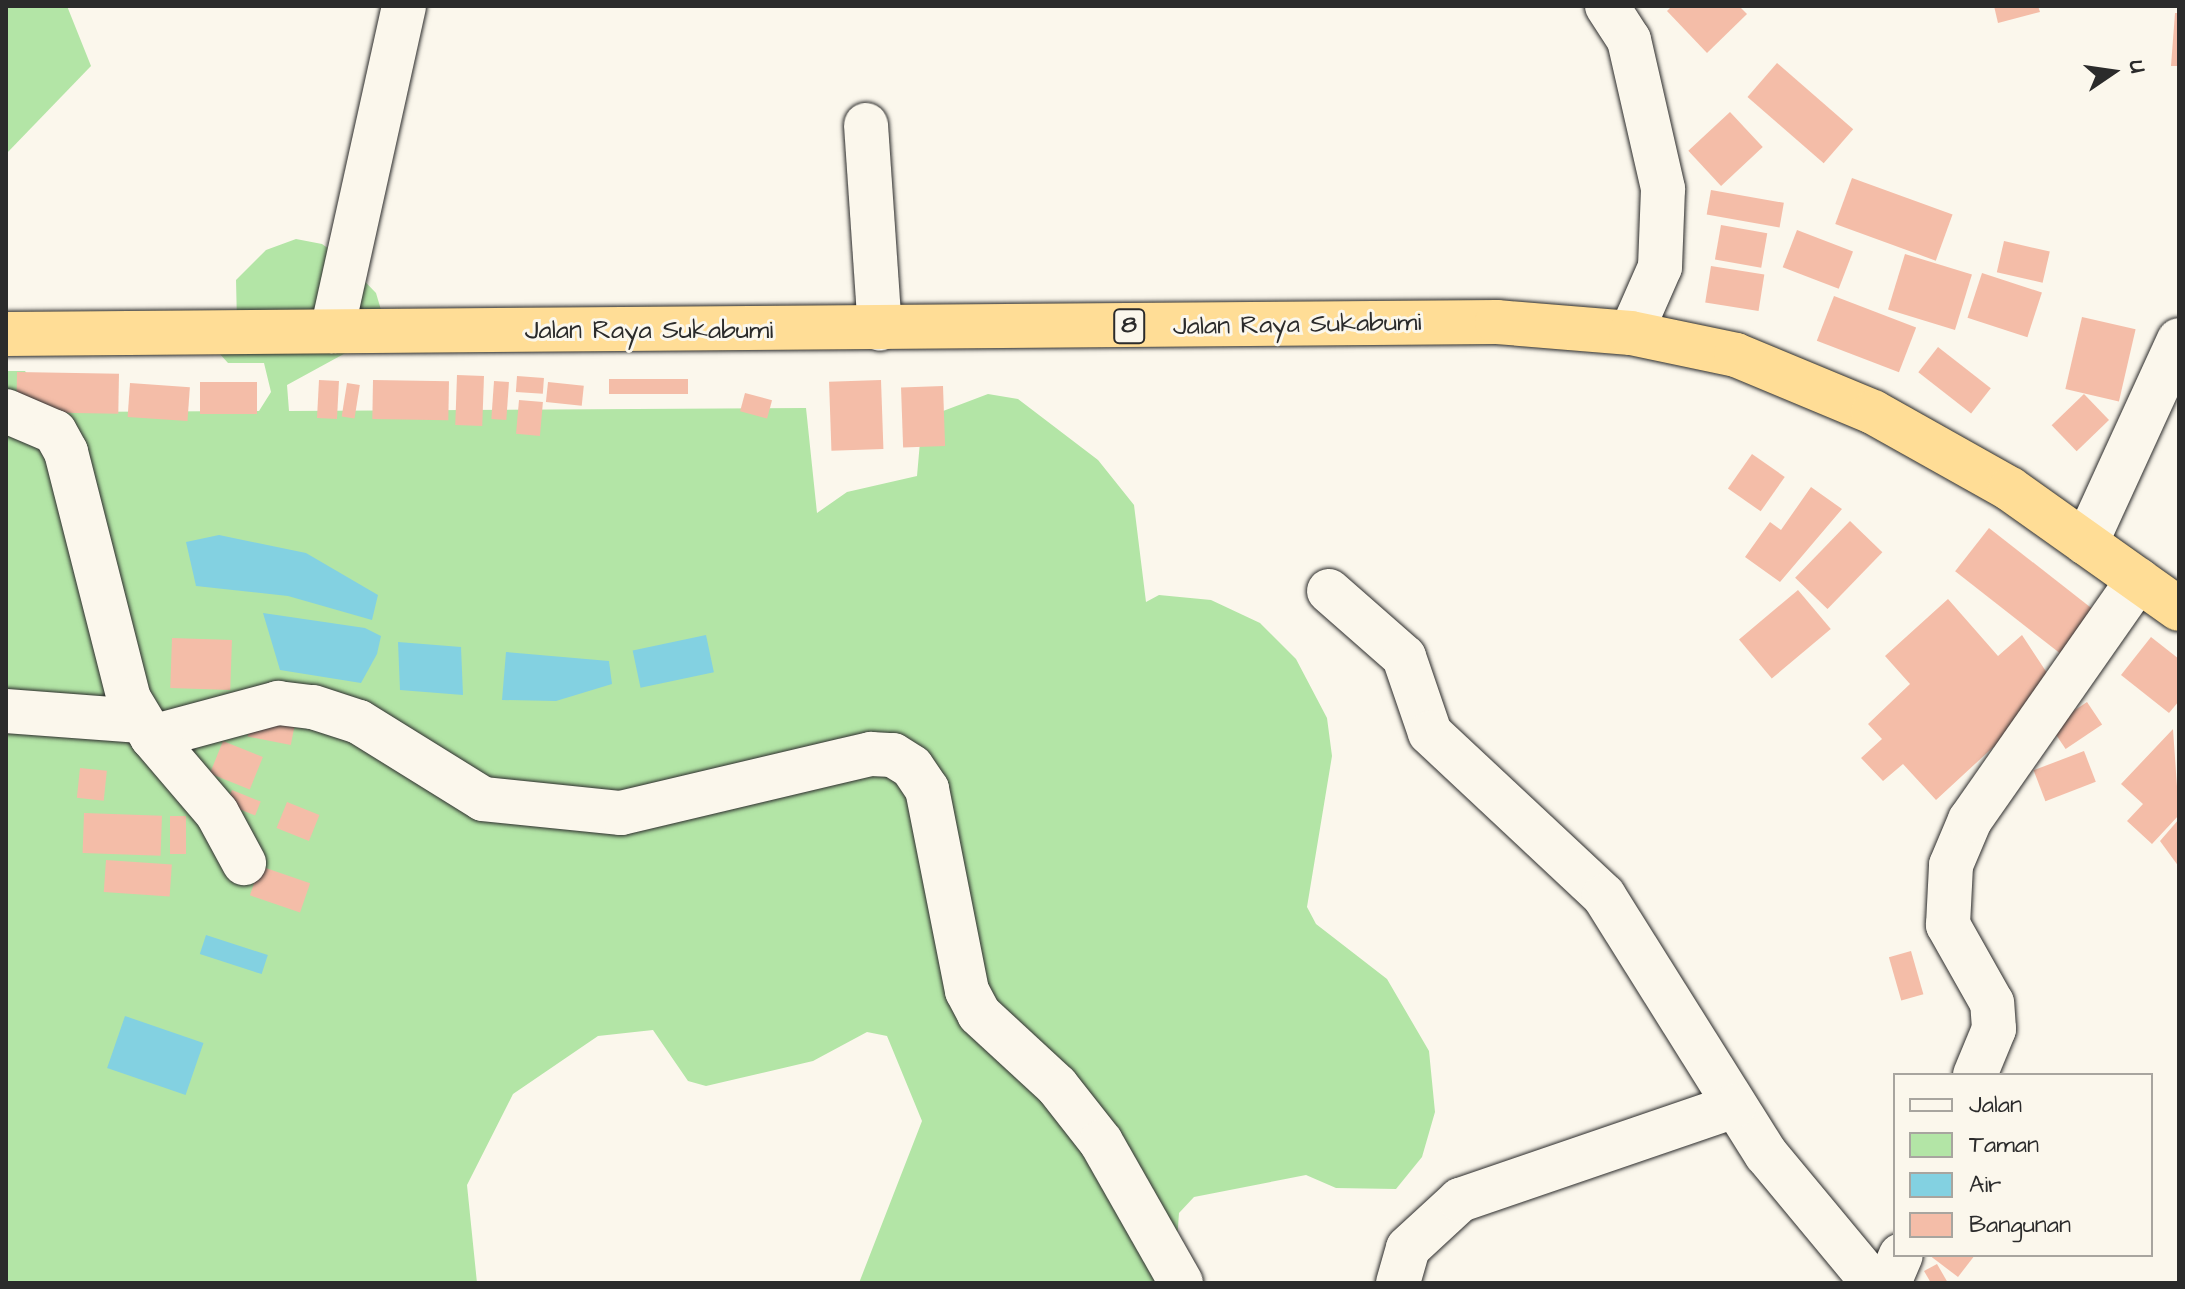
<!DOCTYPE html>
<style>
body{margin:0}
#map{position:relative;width:2185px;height:1289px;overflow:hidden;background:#fbf7ec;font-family:"Architects Daughter",sans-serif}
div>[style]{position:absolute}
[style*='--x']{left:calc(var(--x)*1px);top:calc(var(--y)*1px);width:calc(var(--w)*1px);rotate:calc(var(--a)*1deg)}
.green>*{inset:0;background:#b3e5a6}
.water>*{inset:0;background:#83d1e1;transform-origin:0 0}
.building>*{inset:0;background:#f4bda8;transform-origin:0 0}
.roads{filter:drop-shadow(0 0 2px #2b2b2b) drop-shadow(0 0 2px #2b2b2b)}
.street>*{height:44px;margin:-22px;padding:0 22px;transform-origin:22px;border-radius:22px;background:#fbf7ec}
.highway>*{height:44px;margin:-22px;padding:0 22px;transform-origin:22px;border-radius:22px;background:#ffdd96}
span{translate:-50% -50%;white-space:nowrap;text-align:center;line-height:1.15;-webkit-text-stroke:6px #fbf7ec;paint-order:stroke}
.shield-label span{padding:2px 6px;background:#fbf7ec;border:2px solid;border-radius:6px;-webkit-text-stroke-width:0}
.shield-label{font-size:24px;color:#2b2b2b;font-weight:700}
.street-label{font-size:26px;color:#2b2b2b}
.frame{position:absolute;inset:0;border:8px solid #2b2b2b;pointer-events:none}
.legend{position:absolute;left:1893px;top:1073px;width:260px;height:184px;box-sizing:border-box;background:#fbf7ec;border:2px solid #a8a59f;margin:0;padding:10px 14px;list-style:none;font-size:24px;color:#2b2b2b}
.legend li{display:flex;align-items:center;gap:16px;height:40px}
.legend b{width:40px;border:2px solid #a8a59f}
.north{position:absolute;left:2073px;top:32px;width:80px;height:80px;-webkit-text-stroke:6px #fbf7ec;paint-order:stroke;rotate:77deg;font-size:22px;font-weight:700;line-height:32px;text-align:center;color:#2b2b2b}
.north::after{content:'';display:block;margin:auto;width:28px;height:36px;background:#2b2b2b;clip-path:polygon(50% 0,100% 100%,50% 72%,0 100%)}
</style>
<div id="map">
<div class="green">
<div style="clip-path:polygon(6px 6px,67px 6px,91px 66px,6px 154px)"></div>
<div style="clip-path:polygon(296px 239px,322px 244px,343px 259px,376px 293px,384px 320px,362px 344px,287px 385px,289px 411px,806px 408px,817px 513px,847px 492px,917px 476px,922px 419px,988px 394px,1018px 399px,1098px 460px,1134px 505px,1146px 602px,1159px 595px,1211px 600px,1260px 623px,1296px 659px,1327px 718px,1332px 756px,1307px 907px,1316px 924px,1387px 979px,1429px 1051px,1435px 1112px,1422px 1157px,1396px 1189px,1336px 1188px,1306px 1175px,1194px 1197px,1179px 1213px,1174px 1283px,859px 1283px,922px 1121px,887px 1036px,867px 1032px,813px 1061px,706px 1086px,688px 1081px,653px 1030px,598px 1036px,513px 1094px,467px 1185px,477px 1283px,6px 1283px,6px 371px,25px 371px,55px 412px,259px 411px,271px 392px,264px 363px,228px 363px,219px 353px,237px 323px,236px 280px,266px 250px)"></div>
</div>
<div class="water">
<div style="clip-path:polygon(219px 535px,306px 553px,378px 595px,372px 620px,288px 596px,196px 586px,186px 542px)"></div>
<div style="clip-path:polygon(263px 613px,365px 628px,381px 636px,377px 654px,361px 683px,280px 670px)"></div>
<div style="left:706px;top:635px;width:38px;height:75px;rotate:78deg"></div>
<div style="clip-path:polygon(398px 642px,461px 647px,463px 695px,400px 690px)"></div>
<div style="clip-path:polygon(506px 652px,609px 661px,612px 684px,556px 701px,502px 700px)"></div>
<div style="left:206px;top:935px;width:65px;height:20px;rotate:18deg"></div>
<div style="left:125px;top:1016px;width:83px;height:55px;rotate:19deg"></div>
</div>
<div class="building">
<div style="clip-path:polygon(1672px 6px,1739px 6px,1747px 14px,1707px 53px,1667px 11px)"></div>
<div style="clip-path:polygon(1994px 6px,2038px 6px,2040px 12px,1998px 23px)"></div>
<div style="clip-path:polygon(2175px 13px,2179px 13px,2179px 66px,2171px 66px)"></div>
<div style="left:1777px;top:63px;width:101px;height:45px;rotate:41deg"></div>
<div style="left:1730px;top:112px;width:48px;height:57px;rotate:47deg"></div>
<div style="left:1852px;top:178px;width:107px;height:49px;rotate:20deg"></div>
<div style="left:1711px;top:190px;width:74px;height:25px;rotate:10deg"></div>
<div style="left:1721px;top:225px;width:47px;height:35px;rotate:10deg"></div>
<div style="left:1797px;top:230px;width:60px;height:40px;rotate:21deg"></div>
<div style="left:2004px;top:241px;width:47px;height:32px;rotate:13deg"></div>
<div style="left:1905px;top:254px;width:70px;height:58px;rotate:17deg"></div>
<div style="left:1711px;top:266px;width:54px;height:37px;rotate:9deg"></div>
<div style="left:1982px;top:273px;width:63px;height:47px;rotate:18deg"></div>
<div style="left:1834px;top:296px;width:88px;height:48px;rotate:21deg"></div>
<div style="left:2082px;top:317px;width:55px;height:74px;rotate:13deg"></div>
<div style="left:1938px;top:347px;width:67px;height:32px;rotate:38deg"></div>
<div style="left:17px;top:372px;width:102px;height:40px;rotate:1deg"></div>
<div style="left:457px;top:375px;width:27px;height:50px;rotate:2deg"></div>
<div style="left:517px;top:376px;width:27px;height:16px;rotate:4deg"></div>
<div style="left:609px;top:379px;width:79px;height:15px"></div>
<div style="left:319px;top:380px;width:20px;height:38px;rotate:3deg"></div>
<div style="left:373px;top:380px;width:76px;height:39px;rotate:1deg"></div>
<div style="left:881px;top:380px;width:69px;height:52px;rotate:88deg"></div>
<div style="left:494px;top:381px;width:15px;height:38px;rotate:4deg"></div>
<div style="left:200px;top:382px;width:57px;height:32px"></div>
<div style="left:548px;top:382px;width:36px;height:20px;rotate:6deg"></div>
<div style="left:130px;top:383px;width:60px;height:34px;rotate:4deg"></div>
<div style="left:347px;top:383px;width:13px;height:34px;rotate:9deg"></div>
<div style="left:943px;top:386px;width:60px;height:42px;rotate:88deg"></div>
<div style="left:745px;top:393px;width:28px;height:19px;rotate:15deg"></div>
<div style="left:2084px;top:394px;width:36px;height:45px;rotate:46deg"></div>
<div style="left:519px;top:400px;width:24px;height:34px;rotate:5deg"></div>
<div style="left:1752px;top:454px;width:40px;height:42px;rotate:35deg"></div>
<div style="clip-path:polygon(1811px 487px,1842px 509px,1780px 582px,1745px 557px,1770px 522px,1781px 530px)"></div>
<div style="left:1850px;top:521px;width:45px;height:79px;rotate:44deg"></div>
<div style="left:1989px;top:528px;width:142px;height:55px;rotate:38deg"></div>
<div style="left:1798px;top:590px;width:51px;height:77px;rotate:50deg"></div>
<div style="clip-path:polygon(1948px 599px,1998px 656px,2022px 635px,2051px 679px,2041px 703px,1936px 800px,1903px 764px,1883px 781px,1861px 758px,1882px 739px,1868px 724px,1910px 684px,1885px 656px)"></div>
<div style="clip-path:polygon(2151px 637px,2179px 659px,2179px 701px,2169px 713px,2121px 675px)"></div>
<div style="left:172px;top:638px;width:60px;height:50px;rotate:2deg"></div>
<div style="left:2087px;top:702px;width:27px;height:44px;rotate:56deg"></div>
<div style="left:252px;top:714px;width:44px;height:23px;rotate:11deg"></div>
<div style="clip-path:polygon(2173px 729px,2179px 815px,2152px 844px,2127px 821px,2143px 804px,2121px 784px)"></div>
<div style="left:223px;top:741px;width:43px;height:35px;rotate:22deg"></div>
<div style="left:2084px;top:751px;width:33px;height:54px;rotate:69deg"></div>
<div style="left:80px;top:768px;width:27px;height:30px;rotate:6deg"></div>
<div style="left:232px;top:790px;width:31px;height:15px;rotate:22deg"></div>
<div style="left:287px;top:802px;width:35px;height:28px;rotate:22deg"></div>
<div style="left:84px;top:813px;width:78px;height:40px;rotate:2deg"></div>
<div style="left:170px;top:816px;width:16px;height:38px"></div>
<div style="clip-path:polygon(2179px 819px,2179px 867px,2160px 841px)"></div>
<div style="left:106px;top:860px;width:66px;height:32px;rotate:4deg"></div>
<div style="left:260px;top:866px;width:53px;height:31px;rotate:19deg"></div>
<div style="left:1911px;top:951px;width:45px;height:23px;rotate:74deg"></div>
<div style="clip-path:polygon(1929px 1255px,1975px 1255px,1958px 1277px)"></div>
<div style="clip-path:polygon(1937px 1264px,1948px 1283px,1931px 1283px,1924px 1271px)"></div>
</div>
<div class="roads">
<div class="street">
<div style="--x:1607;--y:6;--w:40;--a:57.1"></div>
<div style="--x:1629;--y:40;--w:153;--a:77.1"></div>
<div style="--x:1663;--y:189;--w:78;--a:92.2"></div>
<div style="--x:1660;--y:267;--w:72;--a:113.7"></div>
<div style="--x:866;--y:125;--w:204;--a:86.1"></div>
<div style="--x:332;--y:331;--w:333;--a:-77.5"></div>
<div style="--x:6;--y:411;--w:53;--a:23.2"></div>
<div style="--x:55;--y:432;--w:23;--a:61"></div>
<div style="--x:66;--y:452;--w:255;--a:75.7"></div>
<div style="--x:129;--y:699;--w:44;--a:58.8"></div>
<div style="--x:152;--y:737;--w:131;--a:-15.1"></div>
<div style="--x:278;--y:703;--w:35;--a:7"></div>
<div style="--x:313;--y:707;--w:48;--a:18.1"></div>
<div style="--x:359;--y:722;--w:146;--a:31.8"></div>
<div style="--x:483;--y:799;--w:139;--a:5.8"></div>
<div style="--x:621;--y:813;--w:257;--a:-13.3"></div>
<div style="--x:871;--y:754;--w:22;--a:3"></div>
<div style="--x:893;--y:755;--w:22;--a:32"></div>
<div style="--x:912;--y:767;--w:27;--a:56"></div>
<div style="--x:927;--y:789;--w:206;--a:78.8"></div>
<div style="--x:967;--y:991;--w:26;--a:62"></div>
<div style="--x:979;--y:1014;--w:106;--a:42.7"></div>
<div style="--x:1057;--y:1086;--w:71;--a:51.8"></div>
<div style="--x:1101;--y:1142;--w:162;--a:60.4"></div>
<div style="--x:2086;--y:543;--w:223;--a:-65.4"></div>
<div style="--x:1329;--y:591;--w:100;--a:41.3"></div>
<div style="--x:1404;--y:657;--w:80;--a:71.1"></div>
<div style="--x:1430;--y:733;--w:238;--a:43.1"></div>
<div style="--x:1604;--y:896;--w:305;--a:57.9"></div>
<div style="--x:1766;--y:1154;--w:168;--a:50.3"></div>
<div style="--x:6;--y:711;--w:132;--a:4.3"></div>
<div style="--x:152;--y:737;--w:100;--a:49.5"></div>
<div style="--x:217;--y:813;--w:57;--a:61.6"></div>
<div style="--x:1975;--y:1075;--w:50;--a:-67.6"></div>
<div style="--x:1994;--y:1029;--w:26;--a:-94"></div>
<div style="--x:1992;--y:1003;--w:90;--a:-119.4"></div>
<div style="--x:1948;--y:925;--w:60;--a:-87.1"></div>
<div style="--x:1951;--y:865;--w:49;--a:-67.1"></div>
<div style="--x:1970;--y:820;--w:293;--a:-55"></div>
<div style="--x:1398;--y:1283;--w:36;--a:-74"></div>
<div style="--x:1408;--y:1248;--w:71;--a:-42.7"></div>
<div style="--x:1460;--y:1200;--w:290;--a:-18.9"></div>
<div style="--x:1889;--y:1283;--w:30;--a:-67"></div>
</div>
<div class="highway">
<div style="--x:6;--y:334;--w:1491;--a:-0.46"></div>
<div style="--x:1497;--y:322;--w:134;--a:4.7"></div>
<div style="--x:1631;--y:333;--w:107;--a:11.8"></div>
<div style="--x:1736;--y:355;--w:148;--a:22.6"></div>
<div style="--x:1873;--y:412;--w:157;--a:29.3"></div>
<div style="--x:2010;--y:489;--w:207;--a:35.4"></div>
</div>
</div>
<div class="shield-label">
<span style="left:1129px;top:326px">8</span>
</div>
<div class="street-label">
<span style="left:1297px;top:325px;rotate:-1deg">Jalan Raya Sukabumi</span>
<span style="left:649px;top:331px">Jalan Raya Sukabumi</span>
</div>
<div class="frame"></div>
<ul class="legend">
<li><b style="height:10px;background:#fbf7ec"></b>Jalan</li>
<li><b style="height:22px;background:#b3e5a6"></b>Taman</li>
<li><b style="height:22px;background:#83d1e1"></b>Air</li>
<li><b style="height:22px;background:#f4bda8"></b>Bangunan</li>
</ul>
<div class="north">U</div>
</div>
